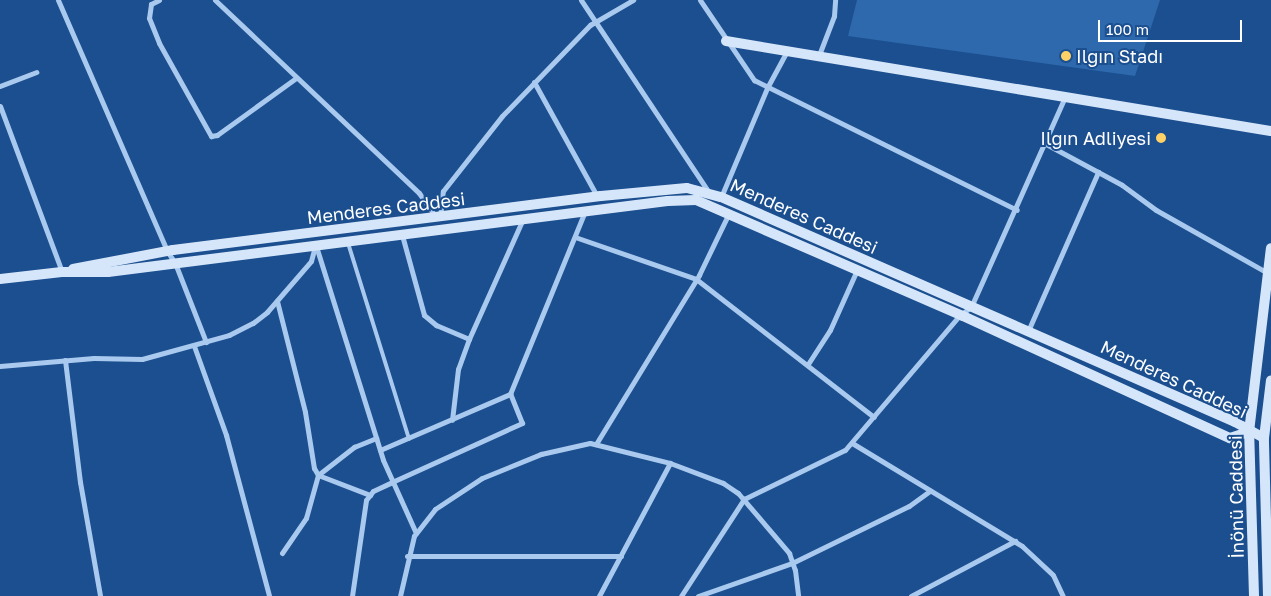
<!DOCTYPE html>
<meta charset="utf-8">
<style>
body{margin:0}
#map{position:relative;width:1271px;height:596px;overflow:hidden;background:#1b4f8f;font-family:"Golos Text",sans-serif}
div>[style]{position:absolute}
[style*='--x']{left:calc(var(--x)*1px);top:calc(var(--y)*1px);width:calc(var(--w)*1px);rotate:calc(var(--a)*1deg)}
.green>*{inset:0;background:#2e69ad}
.lane>*{height:4px;margin:-2px;padding:0 2px;transform-origin:2px;border-radius:2px;background:#a9c9ee}
.street>*{height:5px;margin:-2.5px;padding:0 2.5px;transform-origin:2.5px;border-radius:2.5px;background:#a9c9ee}
.secondary>*{height:10px;margin:-5px;padding:0 5px;transform-origin:5px;border-radius:5px;background:#d6e6fa}
.dots>*{width:14px;height:14px;translate:-50% -50%;box-sizing:border-box;border:2px solid #1b4f8f;border-radius:50%}
span{translate:-50% -50%;white-space:nowrap;text-align:center;line-height:1.15;-webkit-text-stroke:4px #1b4f8f;paint-order:stroke}
.poi-label{font-size:18px;color:#fff}
.left{translate:0 -50%;text-align:left}
.right{translate:-100% -50%;text-align:right}
.street-label{font-size:18px;color:#fff}
.scale{position:absolute;left:1098px;top:20px;width:144px;height:22px;box-sizing:border-box;border:2px solid #fff;border-top:0;padding-left:6px;font-size:15px;line-height:18px;white-space:nowrap;color:#fff;-webkit-text-stroke:4px #1b4f8f;paint-order:stroke}
</style>
<div id="map">
<div class="green">
<div style="clip-path:polygon(857px 0,1160px 0,1135px 76px,848px 36px)"></div>
</div>
<div class="lane">
<div style="--x:348;--y:243;--w:205;--a:72.7"></div>
</div>
<div class="street">
<div style="--x:58;--y:0;--w:274;--a:66.5"></div>
<div style="--x:167;--y:251;--w:14;--a:56"></div>
<div style="--x:175;--y:263;--w:85;--a:68.6"></div>
<div style="--x:159;--y:0;--w:9;--a:153"></div>
<div style="--x:151;--y:4;--w:14;--a:98"></div>
<div style="--x:149;--y:18;--w:27;--a:68"></div>
<div style="--x:159;--y:43;--w:107;--a:60.8"></div>
<div style="--x:211;--y:136;--w:6;--a:-9"></div>
<div style="--x:217;--y:135;--w:97;--a:-35.8"></div>
<div style="--x:215;--y:0;--w:281;--a:43.4"></div>
<div style="--x:419;--y:193;--w:28;--a:55"></div>
<div style="--x:581;--y:0;--w:232;--a:56.4"></div>
<div style="--x:700;--y:0;--w:97;--a:56"></div>
<div style="--x:754;--y:80;--w:293;--a:26.3"></div>
<div style="--x:819;--y:55;--w:42;--a:-69"></div>
<div style="--x:834;--y:16;--w:16;--a:-86"></div>
<div style="--x:534;--y:82;--w:130;--a:61.1"></div>
<div style="--x:0;--y:86;--w:39;--a:-21"></div>
<div style="--x:0;--y:106;--w:177;--a:69.5"></div>
<div style="--x:1046;--y:144;--w:86;--a:28.3"></div>
<div style="--x:1122;--y:185;--w:42;--a:36.3"></div>
<div style="--x:1156;--y:210;--w:129;--a:29.4"></div>
<div style="--x:721;--y:197;--w:118;--a:-67.1"></div>
<div style="--x:767;--y:88;--w:42;--a:-61.6"></div>
<div style="--x:440;--y:218;--w:27;--a:-84"></div>
<div style="--x:443;--y:191;--w:95;--a:-51.8"></div>
<div style="--x:502;--y:116;--w:127;--a:-46"></div>
<div style="--x:590;--y:25;--w:50;--a:-30.2"></div>
<div style="--x:402;--y:235;--w:83;--a:74.6"></div>
<div style="--x:424;--y:315;--w:16;--a:40"></div>
<div style="--x:436;--y:325;--w:36;--a:23"></div>
<div style="--x:469;--y:339;--w:32;--a:110"></div>
<div style="--x:458;--y:369;--w:51;--a:96.7"></div>
<div style="--x:575;--y:237;--w:128;--a:19.1"></div>
<div style="--x:696;--y:279;--w:225;--a:37.8"></div>
<div style="--x:316;--y:246;--w:224;--a:72.6"></div>
<div style="--x:383;--y:460;--w:80;--a:65.7"></div>
<div style="--x:277;--y:301;--w:114;--a:75.8"></div>
<div style="--x:305;--y:412;--w:57;--a:80.9"></div>
<div style="--x:314;--y:468;--w:8;--a:60"></div>
<div style="--x:318;--y:475;--w:56;--a:21"></div>
<div style="--x:1028;--y:331;--w:174;--a:-66.2"></div>
<div style="--x:469;--y:339;--w:132;--a:-65.8"></div>
<div style="--x:194;--y:346;--w:95;--a:70.2"></div>
<div style="--x:226;--y:435;--w:167;--a:75"></div>
<div style="--x:65;--y:360;--w:123;--a:83"></div>
<div style="--x:80;--y:482;--w:116;--a:80"></div>
<div style="--x:808;--y:364;--w:40;--a:-57.1"></div>
<div style="--x:830;--y:330;--w:66;--a:-65.8"></div>
<div style="--x:0;--y:366;--w:94;--a:-4.9"></div>
<div style="--x:94;--y:358;--w:48;--a:1.2"></div>
<div style="--x:142;--y:359;--w:90;--a:-15.4"></div>
<div style="--x:229;--y:335;--w:27;--a:-27"></div>
<div style="--x:253;--y:323;--w:18;--a:-38"></div>
<div style="--x:267;--y:312;--w:67;--a:-49.2"></div>
<div style="--x:311;--y:261;--w:16;--a:-75"></div>
<div style="--x:852;--y:443;--w:199;--a:31.2"></div>
<div style="--x:1022;--y:546;--w:42;--a:43.1"></div>
<div style="--x:1053;--y:575;--w:23;--a:65"></div>
<div style="--x:596;--y:444;--w:198;--a:-58.6"></div>
<div style="--x:699;--y:275;--w:69;--a:-64.2"></div>
<div style="--x:380;--y:450;--w:142;--a:-23.3"></div>
<div style="--x:510;--y:394;--w:198;--a:-67.7"></div>
<div style="--x:282;--y:553;--w:42;--a:-55.6"></div>
<div style="--x:306;--y:518;--w:45;--a:-74.4"></div>
<div style="--x:318;--y:475;--w:46;--a:-37.9"></div>
<div style="--x:354;--y:447;--w:24;--a:-22"></div>
<div style="--x:407;--y:556;--w:214;--a:0"></div>
<div style="--x:352;--y:596;--w:97;--a:-81.7"></div>
<div style="--x:366;--y:500;--w:11;--a:-52"></div>
<div style="--x:373;--y:491;--w:21;--a:-25"></div>
<div style="--x:392;--y:482;--w:143;--a:-24.4"></div>
<div style="--x:522;--y:423;--w:31;--a:-112"></div>
<div style="--x:400;--y:596;--w:62;--a:-76.9"></div>
<div style="--x:414;--y:536;--w:34;--a:-52"></div>
<div style="--x:435;--y:509;--w:56;--a:-33.4"></div>
<div style="--x:482;--y:478;--w:64;--a:-22.1"></div>
<div style="--x:541;--y:454;--w:50;--a:-12.7"></div>
<div style="--x:590;--y:443;--w:82;--a:14"></div>
<div style="--x:670;--y:463;--w:57;--a:20.7"></div>
<div style="--x:723;--y:483;--w:18;--a:34"></div>
<div style="--x:738;--y:493;--w:79;--a:49.6"></div>
<div style="--x:789;--y:553;--w:18;--a:71"></div>
<div style="--x:795;--y:570;--w:26;--a:83"></div>
<div style="--x:599;--y:596;--w:151;--a:-61.9"></div>
<div style="--x:681;--y:596;--w:116;--a:-57"></div>
<div style="--x:744;--y:499;--w:112;--a:-25.9"></div>
<div style="--x:845;--y:450;--w:177;--a:-49.6"></div>
<div style="--x:960;--y:315;--w:14;--a:-36"></div>
<div style="--x:971;--y:307;--w:230;--a:-65.9"></div>
<div style="--x:698;--y:596;--w:100;--a:-19.3"></div>
<div style="--x:792;--y:563;--w:130;--a:-26"></div>
<div style="--x:909;--y:506;--w:26;--a:-36"></div>
<div style="--x:911;--y:596;--w:118;--a:-27.9"></div>
</div>
<div class="secondary">
<div style="--x:726;--y:41;--w:552;--a:9.38"></div>
<div style="--x:73;--y:269;--w:102;--a:-10.8"></div>
<div style="--x:173;--y:250;--w:431;--a:-7.2"></div>
<div style="--x:601;--y:196;--w:86;--a:-5.3"></div>
<div style="--x:687;--y:188;--w:35;--a:15"></div>
<div style="--x:721;--y:197;--w:561;--a:23.64"></div>
<div style="--x:1235;--y:422;--w:33;--a:29"></div>
<div style="--x:0;--y:279;--w:62;--a:-6.4"></div>
<div style="--x:62;--y:272;--w:46;--a:0"></div>
<div style="--x:108;--y:272;--w:564;--a:-7.23"></div>
<div style="--x:668;--y:201;--w:28;--a:-2"></div>
<div style="--x:696;--y:200;--w:291;--a:23.5"></div>
<div style="--x:963;--y:316;--w:294;--a:24.6"></div>
<div style="--x:1230;--y:438;--w:20;--a:-18"></div>
<div style="--x:1254;--y:596;--w:164;--a:-91.7"></div>
<div style="--x:1249;--y:432;--w:185;--a:-83.2"></div>
<div style="--x:1268;--y:596;--w:158;--a:-91.5"></div>
<div style="--x:1264;--y:438;--w:58;--a:-83.1"></div>
</div>
<div class="dots">
<div style="left:1066px;top:56px;background:#ffd166"></div>
<div style="left:1161px;top:138px;background:#ffd166"></div>
</div>
<div class="poi-label">
<span class="left" style="left:1076px;top:56px">Ilgın Stadı</span>
<span class="right" style="left:1151px;top:138px">Ilgın Adliyesi</span>
</div>
<div class="street-label">
<span style="left:386px;top:208px;rotate:-7deg">Menderes Caddesi</span>
<span style="left:804px;top:216px;rotate:24deg">Menderes Caddesi</span>
<span style="left:1174px;top:379px;rotate:25deg">Menderes Caddesi</span>
<span style="left:1236px;top:497px;rotate:-91deg">İnönü Caddesi</span>
</div>
<div class="scale">100 m</div>
</div>
